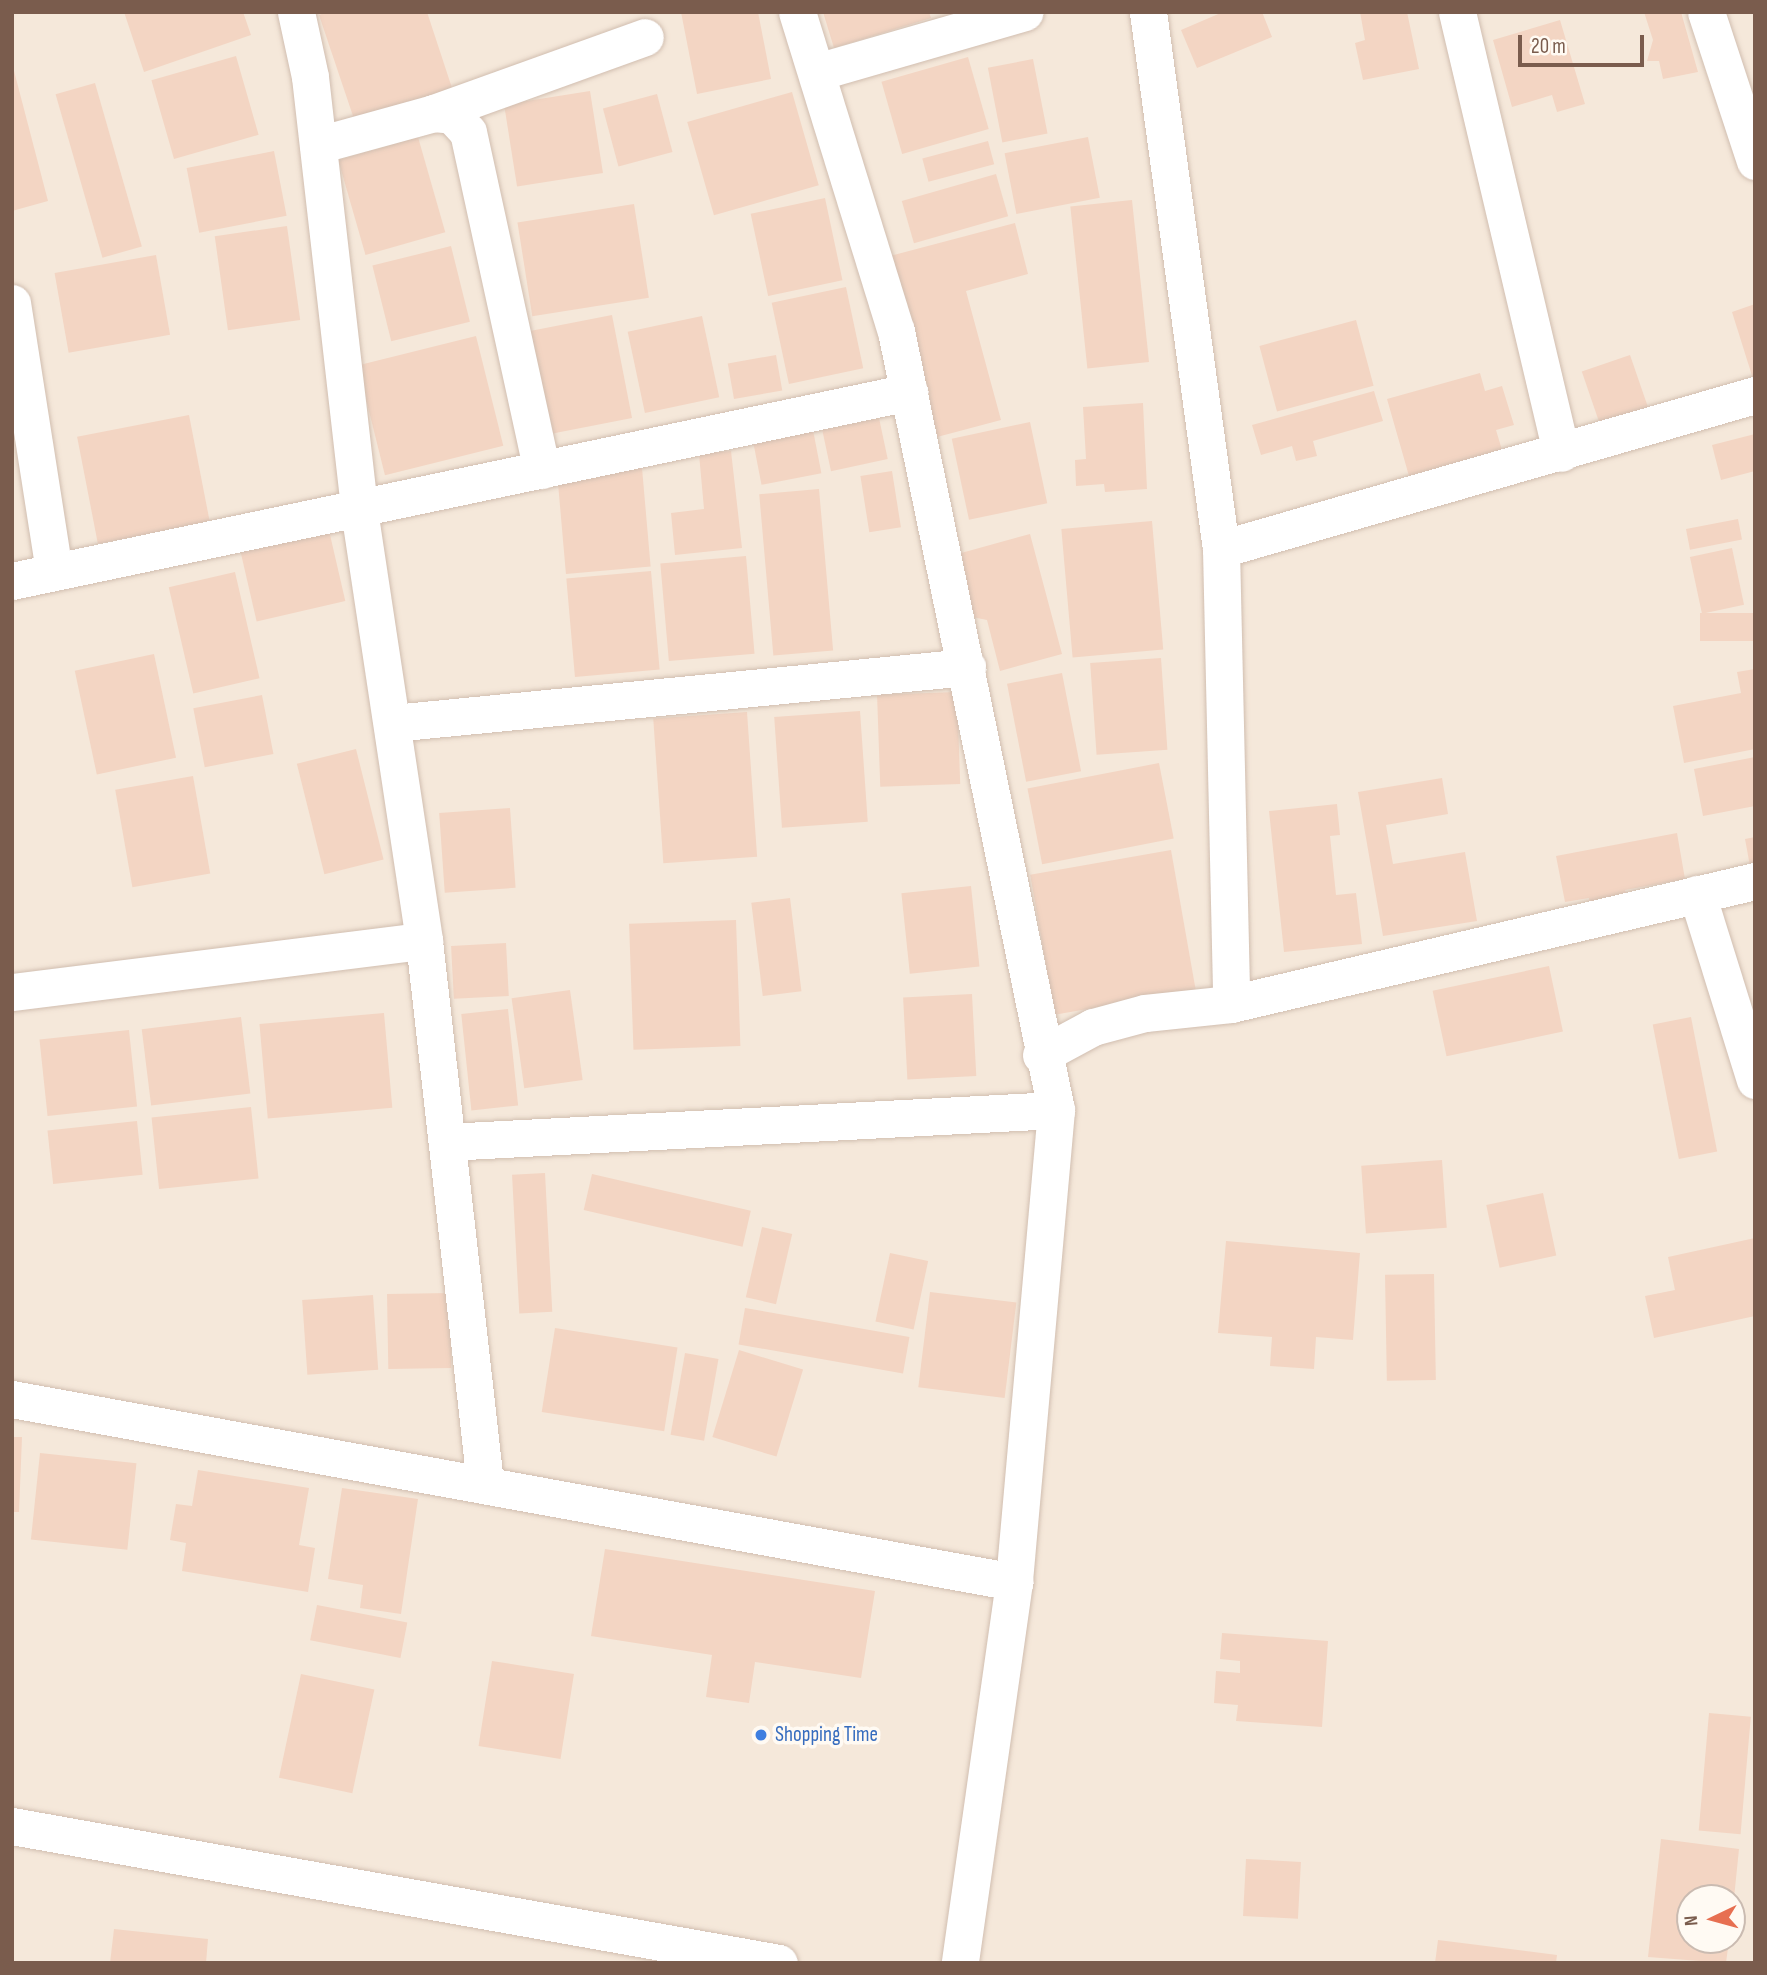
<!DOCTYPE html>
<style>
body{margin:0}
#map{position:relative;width:1767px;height:1975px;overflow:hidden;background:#fdf6ec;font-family:"Sofia Sans Condensed",sans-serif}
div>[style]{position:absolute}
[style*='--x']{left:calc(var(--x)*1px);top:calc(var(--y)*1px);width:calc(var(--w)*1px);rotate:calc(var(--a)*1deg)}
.residential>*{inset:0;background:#f5e8da}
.building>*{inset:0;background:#f3d5c3;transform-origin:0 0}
.roads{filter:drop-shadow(0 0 2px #d1beb0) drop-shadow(0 0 2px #d1beb0)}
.street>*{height:37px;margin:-18.5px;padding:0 18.5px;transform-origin:18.5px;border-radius:18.5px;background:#fff}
.dots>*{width:19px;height:19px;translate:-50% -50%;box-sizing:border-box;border:4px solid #fffaf3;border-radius:50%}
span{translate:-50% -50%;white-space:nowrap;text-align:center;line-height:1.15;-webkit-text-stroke:7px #fffaf3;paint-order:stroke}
.shop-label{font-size:21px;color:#366cbe}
.left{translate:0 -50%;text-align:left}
.frame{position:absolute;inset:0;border:14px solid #7a5c4d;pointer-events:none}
.north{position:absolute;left:1676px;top:1884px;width:70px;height:70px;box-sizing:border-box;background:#fffaf3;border:2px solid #cabbb1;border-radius:50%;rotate:265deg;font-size:19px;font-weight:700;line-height:28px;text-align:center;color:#7a5c4d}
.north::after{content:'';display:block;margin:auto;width:24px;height:32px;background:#e76f51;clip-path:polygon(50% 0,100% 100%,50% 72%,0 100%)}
.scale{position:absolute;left:1518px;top:35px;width:126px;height:32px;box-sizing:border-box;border:4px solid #7a5c4d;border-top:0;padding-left:9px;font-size:21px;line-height:24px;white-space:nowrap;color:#7a5c4d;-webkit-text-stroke:5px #fffaf3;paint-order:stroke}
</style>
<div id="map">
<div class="residential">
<div style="clip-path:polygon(evenodd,12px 12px,1755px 12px,1755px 1963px,12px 1963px,12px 12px,1690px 1898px,1732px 1898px,1732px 1940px,1690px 1940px,1690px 1898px)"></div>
</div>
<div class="building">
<div style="clip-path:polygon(124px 12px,243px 12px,251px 35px,144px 72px)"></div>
<div style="clip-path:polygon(327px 12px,427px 12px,452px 88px,355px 122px,319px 15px)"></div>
<div style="clip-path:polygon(681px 12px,758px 12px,771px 79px,697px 94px)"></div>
<div style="clip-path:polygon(823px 12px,929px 12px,931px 18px,834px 48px)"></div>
<div style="clip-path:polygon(1223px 12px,1262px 12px,1272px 37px,1197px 68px,1181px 30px)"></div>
<div style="clip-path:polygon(1360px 12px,1407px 12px,1419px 69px,1363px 80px,1355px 43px,1365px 40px)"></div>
<div style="clip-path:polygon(1644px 12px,1681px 12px,1698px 72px,1663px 79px,1659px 61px,1647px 61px,1653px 40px)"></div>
<div style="clip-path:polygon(1560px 20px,1585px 104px,1557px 112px,1552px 95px,1512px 107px,1493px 40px)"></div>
<div style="left:236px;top:56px;width:82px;height:88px;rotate:74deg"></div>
<div style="left:968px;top:57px;width:75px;height:90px;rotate:74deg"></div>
<div style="left:1033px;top:59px;width:76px;height:46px;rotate:79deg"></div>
<div style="clip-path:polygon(13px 67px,48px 201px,12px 211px,12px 68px)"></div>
<div style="left:95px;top:83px;width:170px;height:41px;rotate:74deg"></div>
<div style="left:590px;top:91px;width:83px;height:87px;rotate:81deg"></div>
<div style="left:792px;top:92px;width:97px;height:109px;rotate:74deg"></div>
<div style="left:657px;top:94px;width:60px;height:56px;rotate:75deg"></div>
<div style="left:418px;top:137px;width:99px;height:83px;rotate:74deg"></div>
<div style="left:1088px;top:137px;width:62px;height:85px;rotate:79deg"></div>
<div style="left:988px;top:141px;width:24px;height:68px;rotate:75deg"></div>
<div style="left:274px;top:151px;width:66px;height:89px;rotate:79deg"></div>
<div style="left:996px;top:174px;width:44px;height:98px;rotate:74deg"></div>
<div style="left:825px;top:198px;width:84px;height:76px;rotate:78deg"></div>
<div style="left:1132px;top:200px;width:163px;height:62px;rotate:84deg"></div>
<div style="left:634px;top:204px;width:95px;height:118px;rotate:81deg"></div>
<div style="clip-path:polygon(1015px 223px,1028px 274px,966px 291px,1001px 420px,937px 437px,890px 256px)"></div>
<div style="left:287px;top:226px;width:95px;height:73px;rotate:82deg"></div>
<div style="left:451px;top:246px;width:78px;height:81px;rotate:76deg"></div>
<div style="left:156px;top:255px;width:81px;height:103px;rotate:80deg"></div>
<div style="left:846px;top:287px;width:83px;height:76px;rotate:78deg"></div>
<div style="clip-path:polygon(1755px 304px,1755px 382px,1754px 382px,1732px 312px)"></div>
<div style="left:612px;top:315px;width:105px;height:86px;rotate:79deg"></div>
<div style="left:702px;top:316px;width:83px;height:76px;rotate:78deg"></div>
<div style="left:1356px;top:320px;width:68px;height:100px;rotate:75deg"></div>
<div style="left:476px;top:336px;width:113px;height:122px;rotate:76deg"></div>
<div style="left:776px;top:355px;width:36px;height:49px;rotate:80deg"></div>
<div style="left:1630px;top:355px;width:59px;height:51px;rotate:71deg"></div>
<div style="clip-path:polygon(1480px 373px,1485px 391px,1502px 386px,1514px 425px,1496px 430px,1502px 450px,1409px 476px,1387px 399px)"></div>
<div style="clip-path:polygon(1374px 391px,1383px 421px,1313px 441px,1317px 456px,1296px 461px,1292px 446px,1261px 455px,1252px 425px)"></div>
<div style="clip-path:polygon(1143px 403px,1147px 489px,1105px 492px,1104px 484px,1076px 486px,1075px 460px,1086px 459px,1083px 407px)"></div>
<div style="left:189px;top:415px;width:109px;height:114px;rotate:79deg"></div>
<div style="left:879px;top:418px;width:42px;height:58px;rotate:78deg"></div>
<div style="left:1030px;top:422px;width:83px;height:80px;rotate:78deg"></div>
<div style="left:813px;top:430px;width:44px;height:61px;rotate:79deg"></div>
<div style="clip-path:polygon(1755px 434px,1755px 471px,1721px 480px,1712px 445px)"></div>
<div style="clip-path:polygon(731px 451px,742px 548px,675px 555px,671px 513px,704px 509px,699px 454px)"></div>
<div style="left:642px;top:468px;width:99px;height:85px;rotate:85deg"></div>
<div style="left:892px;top:471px;width:57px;height:32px;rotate:81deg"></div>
<div style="left:819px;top:489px;width:162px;height:60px;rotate:85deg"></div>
<div style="left:1738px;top:519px;width:21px;height:53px;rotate:79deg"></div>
<div style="left:1152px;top:521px;width:129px;height:91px;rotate:85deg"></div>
<div style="left:328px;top:526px;width:77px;height:91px;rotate:77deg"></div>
<div style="clip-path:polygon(1030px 534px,1062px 654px,1000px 671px,987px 620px,972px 617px,954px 555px)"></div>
<div style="left:1732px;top:548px;width:58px;height:43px;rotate:78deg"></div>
<div style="left:746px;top:556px;width:98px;height:86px;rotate:85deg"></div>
<div style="left:651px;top:571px;width:99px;height:85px;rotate:85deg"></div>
<div style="left:235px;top:572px;width:109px;height:68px;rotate:77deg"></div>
<div style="left:1755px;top:613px;width:28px;height:55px;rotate:90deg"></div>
<div style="left:154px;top:654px;width:106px;height:81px;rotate:78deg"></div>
<div style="left:1161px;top:658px;width:92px;height:71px;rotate:86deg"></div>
<div style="clip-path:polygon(1755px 669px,1755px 749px,1684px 763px,1673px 706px,1741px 693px,1737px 672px)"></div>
<div style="left:1062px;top:673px;width:100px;height:56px;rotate:79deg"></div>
<div style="left:957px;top:692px;width:92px;height:80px;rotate:88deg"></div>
<div style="left:262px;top:695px;width:60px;height:70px;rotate:79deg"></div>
<div style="left:860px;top:711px;width:111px;height:86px;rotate:86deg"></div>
<div style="left:747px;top:712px;width:145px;height:94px;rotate:86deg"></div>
<div style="left:356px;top:749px;width:114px;height:61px;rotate:76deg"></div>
<div style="clip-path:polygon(1755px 757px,1755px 806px,1703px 816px,1694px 769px)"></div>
<div style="left:1159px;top:763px;width:77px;height:134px;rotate:79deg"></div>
<div style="left:193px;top:776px;width:99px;height:79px;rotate:80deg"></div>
<div style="clip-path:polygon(1442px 778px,1448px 814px,1386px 825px,1393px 864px,1465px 852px,1477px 921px,1383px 936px,1358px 792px)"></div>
<div style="clip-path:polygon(1337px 804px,1340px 835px,1330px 836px,1336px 895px,1356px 893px,1362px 944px,1284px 952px,1269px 811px)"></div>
<div style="left:510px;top:808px;width:80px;height:71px;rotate:86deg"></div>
<div style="clip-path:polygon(1677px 833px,1685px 879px,1625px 890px,1628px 902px,1590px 909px,1589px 898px,1565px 902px,1556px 856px)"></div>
<div style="clip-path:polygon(1755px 837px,1755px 865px,1750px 866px,1745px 839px)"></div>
<div style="left:1171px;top:850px;width:142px;height:143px;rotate:80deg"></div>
<div style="left:971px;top:886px;width:81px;height:70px;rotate:84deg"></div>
<div style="left:790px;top:898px;width:94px;height:39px;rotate:83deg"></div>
<div style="left:736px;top:920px;width:126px;height:107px;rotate:88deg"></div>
<div style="left:506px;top:943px;width:53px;height:55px;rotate:87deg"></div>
<div style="left:1549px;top:966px;width:67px;height:119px;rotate:78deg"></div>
<div style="left:570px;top:990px;width:91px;height:59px;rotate:82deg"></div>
<div style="left:972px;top:994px;width:82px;height:69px;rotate:87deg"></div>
<div style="left:508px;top:1009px;width:97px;height:47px;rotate:84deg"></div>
<div style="left:384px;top:1013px;width:95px;height:125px;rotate:85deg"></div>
<div style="left:241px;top:1017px;width:77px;height:100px;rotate:83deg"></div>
<div style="left:1691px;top:1017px;width:137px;height:39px;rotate:79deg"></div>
<div style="left:129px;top:1030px;width:77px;height:90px;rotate:84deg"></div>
<div style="left:251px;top:1107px;width:72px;height:100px;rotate:84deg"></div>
<div style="left:137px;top:1121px;width:54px;height:90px;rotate:84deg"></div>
<div style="left:1442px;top:1160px;width:68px;height:81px;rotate:86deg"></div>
<div style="left:545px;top:1173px;width:139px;height:33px;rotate:87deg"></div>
<div style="left:592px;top:1174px;width:163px;height:37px;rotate:13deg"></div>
<div style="left:1543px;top:1193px;width:64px;height:58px;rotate:78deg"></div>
<div style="left:762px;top:1227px;width:31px;height:72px;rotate:13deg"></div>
<div style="clip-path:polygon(1755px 1238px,1755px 1316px,1654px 1338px,1645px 1296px,1675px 1290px,1668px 1257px)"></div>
<div style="clip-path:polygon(1226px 1241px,1360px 1253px,1353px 1340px,1316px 1337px,1314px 1369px,1270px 1366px,1272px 1337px,1218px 1333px)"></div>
<div style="left:890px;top:1253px;width:39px;height:70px;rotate:12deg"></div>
<div style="left:1434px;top:1274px;width:106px;height:49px;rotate:89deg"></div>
<div style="left:930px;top:1292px;width:87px;height:96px;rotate:7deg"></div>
<div style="left:450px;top:1293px;width:75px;height:63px;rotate:89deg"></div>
<div style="left:373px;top:1295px;width:75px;height:71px;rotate:86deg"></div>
<div style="left:745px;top:1308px;width:167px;height:37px;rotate:10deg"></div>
<div style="left:555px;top:1328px;width:124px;height:85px;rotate:9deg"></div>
<div style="left:739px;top:1350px;width:67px;height:91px;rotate:17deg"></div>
<div style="left:685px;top:1353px;width:34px;height:83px;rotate:10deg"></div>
<div style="clip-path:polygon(12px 1437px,22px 1437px,19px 1512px,12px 1512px)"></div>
<div style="left:40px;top:1453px;width:97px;height:87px;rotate:6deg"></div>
<div style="clip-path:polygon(198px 1470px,309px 1488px,299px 1545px,315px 1548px,308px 1592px,182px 1571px,186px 1543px,170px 1540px,176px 1504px,192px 1506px)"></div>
<div style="clip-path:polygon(342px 1488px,418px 1499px,401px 1614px,360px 1608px,363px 1585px,328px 1579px)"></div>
<div style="clip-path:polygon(605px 1549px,875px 1591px,861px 1678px,755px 1662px,749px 1703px,706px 1697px,712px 1655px,591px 1636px)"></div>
<div style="left:317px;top:1605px;width:92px;height:36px;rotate:11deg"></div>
<div style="clip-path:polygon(1222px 1633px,1328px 1641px,1322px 1727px,1236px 1721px,1238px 1705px,1214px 1703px,1216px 1671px,1240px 1673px,1240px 1661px,1220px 1659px)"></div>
<div style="left:492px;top:1661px;width:83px;height:86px;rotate:9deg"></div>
<div style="left:301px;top:1674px;width:75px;height:106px;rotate:12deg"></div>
<div style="left:1709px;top:1713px;width:42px;height:118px;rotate:5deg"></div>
<div style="clip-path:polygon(1661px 1839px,1739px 1849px,1734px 1898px,1690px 1898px,1690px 1940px,1729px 1940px,1726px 1963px,1648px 1957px)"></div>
<div style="left:1246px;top:1859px;width:55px;height:57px;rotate:3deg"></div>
<div style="clip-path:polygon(114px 1929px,208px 1939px,206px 1963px,110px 1963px)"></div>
<div style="clip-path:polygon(1438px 1940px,1557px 1955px,1556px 1963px,1435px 1963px)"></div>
</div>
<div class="roads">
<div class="street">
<div style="--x:296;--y:12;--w:66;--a:77.8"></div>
<div style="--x:310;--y:77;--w:436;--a:83.5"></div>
<div style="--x:359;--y:510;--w:436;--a:81.4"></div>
<div style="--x:424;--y:941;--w:545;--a:83.58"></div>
<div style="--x:797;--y:12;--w:334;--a:72.8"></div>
<div style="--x:896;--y:331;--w:795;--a:78.39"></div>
<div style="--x:1056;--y:1110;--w:474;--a:95.1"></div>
<div style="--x:1014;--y:1582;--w:385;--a:98.1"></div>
<div style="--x:1148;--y:12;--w:542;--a:82.26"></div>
<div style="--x:1221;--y:549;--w:455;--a:88.7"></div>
<div style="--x:1457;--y:12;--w:453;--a:76.7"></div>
<div style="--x:1706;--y:12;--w:157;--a:71.8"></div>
<div style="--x:817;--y:72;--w:216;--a:-16.1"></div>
<div style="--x:434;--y:113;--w:224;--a:-19.8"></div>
<div style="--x:318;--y:145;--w:120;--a:-15.4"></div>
<div style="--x:434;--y:113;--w:18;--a:6"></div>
<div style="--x:452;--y:115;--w:23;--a:47"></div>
<div style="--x:468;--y:132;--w:346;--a:77.7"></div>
<div style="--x:12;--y:303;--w:272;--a:81.1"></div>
<div style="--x:1221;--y:549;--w:556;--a:-16.09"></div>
<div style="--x:12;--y:581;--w:917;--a:-11.9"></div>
<div style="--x:393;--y:723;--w:577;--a:-5.57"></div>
<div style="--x:1697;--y:894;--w:195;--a:72.7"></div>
<div style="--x:12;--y:992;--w:415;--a:-7.1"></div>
<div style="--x:1041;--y:1055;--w:59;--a:-28.3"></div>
<div style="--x:1093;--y:1027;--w:54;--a:-15.1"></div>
<div style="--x:1145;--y:1013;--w:86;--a:-6"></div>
<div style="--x:1231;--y:1004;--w:538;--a:-13.21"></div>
<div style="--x:447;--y:1142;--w:610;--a:-3.01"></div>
<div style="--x:12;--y:1399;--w:1019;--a:10.35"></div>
<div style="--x:12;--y:1826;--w:779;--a:10.13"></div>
</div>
</div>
<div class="dots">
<div style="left:761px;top:1735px;background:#3f7fe0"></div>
</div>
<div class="shop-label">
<span class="left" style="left:775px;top:1735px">Shopping Time</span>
</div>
<div class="frame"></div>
<div class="north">N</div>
<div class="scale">20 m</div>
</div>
